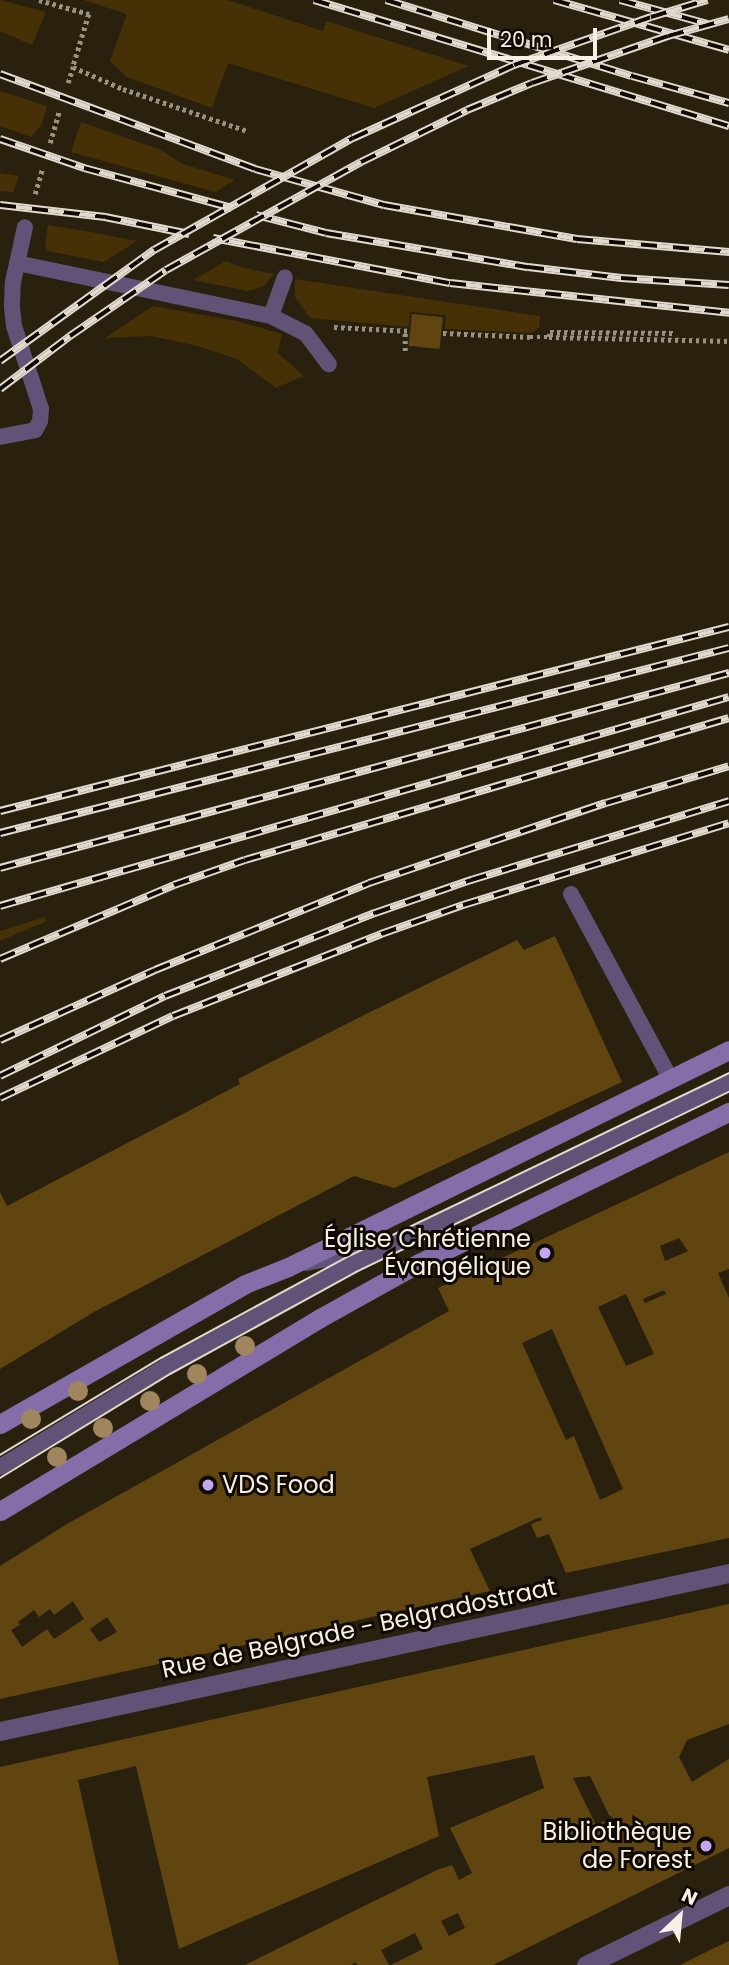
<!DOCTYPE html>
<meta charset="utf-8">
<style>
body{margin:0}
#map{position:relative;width:729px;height:1965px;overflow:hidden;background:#2a200e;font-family:Poppins,sans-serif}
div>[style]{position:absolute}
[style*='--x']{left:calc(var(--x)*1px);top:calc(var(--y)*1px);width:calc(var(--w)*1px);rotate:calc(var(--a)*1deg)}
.green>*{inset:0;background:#463006}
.building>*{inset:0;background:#604510;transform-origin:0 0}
.path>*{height:4.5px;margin-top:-2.25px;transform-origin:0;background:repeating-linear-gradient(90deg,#999183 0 3.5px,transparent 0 7px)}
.service>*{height:16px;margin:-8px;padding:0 8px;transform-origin:8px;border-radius:8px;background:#615378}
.minor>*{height:19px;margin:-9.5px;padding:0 9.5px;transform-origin:9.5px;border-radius:9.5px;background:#615378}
.secondary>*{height:19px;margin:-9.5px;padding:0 9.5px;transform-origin:9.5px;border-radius:9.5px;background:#856da9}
.tram>*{height:2px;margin:-1px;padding:0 1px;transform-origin:1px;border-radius:1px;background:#e1dace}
.rail>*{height:8px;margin-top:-4px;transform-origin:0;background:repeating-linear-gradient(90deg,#0f0a04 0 16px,#e1dace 0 32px);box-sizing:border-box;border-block:2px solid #e1dace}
.trees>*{width:20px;height:20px;margin:-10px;border-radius:50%;background:#9f865e}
.dots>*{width:19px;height:19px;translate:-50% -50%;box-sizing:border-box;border:4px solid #0f0a04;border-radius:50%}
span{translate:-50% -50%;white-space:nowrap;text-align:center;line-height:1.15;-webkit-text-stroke:6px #0f0a04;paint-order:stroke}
.poi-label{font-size:24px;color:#f7f0e5}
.right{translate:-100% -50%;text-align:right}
.left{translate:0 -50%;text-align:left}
.street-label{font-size:24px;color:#f7f0e5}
.north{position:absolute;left:645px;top:1881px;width:70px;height:70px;-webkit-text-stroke:5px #0f0a04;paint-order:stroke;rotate:26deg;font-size:19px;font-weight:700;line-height:28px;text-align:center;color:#f7f0e5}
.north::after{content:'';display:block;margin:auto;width:24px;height:32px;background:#f7f0e5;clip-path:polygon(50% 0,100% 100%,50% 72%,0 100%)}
.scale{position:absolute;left:487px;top:28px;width:110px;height:32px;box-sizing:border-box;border:4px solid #f7f0e5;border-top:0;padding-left:9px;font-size:21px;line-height:24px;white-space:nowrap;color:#f7f0e5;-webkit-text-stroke:5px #0f0a04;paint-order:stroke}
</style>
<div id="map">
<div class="green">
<div style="clip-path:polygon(0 0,46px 12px,32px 45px,0 31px)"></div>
<div style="clip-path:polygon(83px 0,228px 0,323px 31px,326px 21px,469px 66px,374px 108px,228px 63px,212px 108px,127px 77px,110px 61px,127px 14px)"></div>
<div style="clip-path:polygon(0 91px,47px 106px,42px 124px,31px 137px,0 126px)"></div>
<div style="clip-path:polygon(81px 122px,161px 150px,183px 164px,235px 180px,215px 192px,71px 152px)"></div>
<div style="clip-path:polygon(0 173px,19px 176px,13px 192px,0 191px)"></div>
<div style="clip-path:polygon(48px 225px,91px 232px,137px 241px,104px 262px,48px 251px,45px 247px)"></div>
<div style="clip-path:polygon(226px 261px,240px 267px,274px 274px,264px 286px,248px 291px,193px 280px)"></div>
<div style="clip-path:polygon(295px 279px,540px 316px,539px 328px,531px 333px,445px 329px,446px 315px,410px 312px,409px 327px,310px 318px,295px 297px)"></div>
<div style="clip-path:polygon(153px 306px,237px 321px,282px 334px,278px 353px,304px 376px,276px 388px,237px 359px,194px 345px,150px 336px,105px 338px)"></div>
<div style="clip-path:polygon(45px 917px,47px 921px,0 941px,0 931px)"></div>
</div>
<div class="building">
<div style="left:412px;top:314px;width:31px;height:32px;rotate:6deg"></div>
<div style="clip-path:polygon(555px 936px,622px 1082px,394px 1188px,354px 1176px,94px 1312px,0 1369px,0 1192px,7px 1206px,240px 1084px,238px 1079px,362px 1016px,517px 940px,524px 950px)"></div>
<div style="clip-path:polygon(evenodd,729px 1152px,729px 1269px,718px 1273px,729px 1298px,729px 1538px,566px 1573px,549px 1534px,537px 1538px,531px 1524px,542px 1520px,540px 1517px,470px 1549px,490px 1591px,0 1699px,0 1566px,67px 1524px,449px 1311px,438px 1288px,729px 1152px,679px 1238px,688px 1251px,665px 1261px,660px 1246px,679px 1238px,729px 1152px,664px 1290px,666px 1294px,645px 1303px,643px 1299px,664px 1290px,729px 1152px,626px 1294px,654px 1354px,626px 1366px,598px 1307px,626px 1294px,729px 1152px,552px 1329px,623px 1489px,600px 1500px,574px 1436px,566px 1440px,522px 1343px,552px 1329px,729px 1152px,73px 1601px,84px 1619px,54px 1639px,47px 1629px,22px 1647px,11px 1630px,20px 1625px,18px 1622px,34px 1610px,39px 1617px,50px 1609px,54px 1615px,73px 1601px,729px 1152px,107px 1617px,117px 1632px,99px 1642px,90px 1629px,107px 1617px)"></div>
<div style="clip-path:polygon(evenodd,729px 1604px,729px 1724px,687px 1740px,679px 1757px,692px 1782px,729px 1759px,729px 1848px,515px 1954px,493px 1965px,391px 1965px,423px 1949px,415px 1933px,381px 1950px,389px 1965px,357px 1965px,356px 1962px,351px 1965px,245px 1965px,437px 1870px,452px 1865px,459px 1880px,472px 1873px,450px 1828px,544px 1788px,534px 1755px,427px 1777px,439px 1836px,179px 1949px,136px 1766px,78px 1780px,119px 1965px,0 1965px,0 1767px,729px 1604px,590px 1776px,609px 1815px,616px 1821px,607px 1826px,604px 1821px,596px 1825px,573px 1778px,590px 1776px,729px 1604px,458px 1913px,465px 1928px,449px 1936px,441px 1921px,458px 1913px)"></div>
<div style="clip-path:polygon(729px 1941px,729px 1965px,680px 1965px,710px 1950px)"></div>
</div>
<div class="path">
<div style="--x:39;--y:0;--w:52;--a:15.6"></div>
<div style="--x:89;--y:14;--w:55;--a:106.8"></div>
<div style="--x:68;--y:83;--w:17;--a:-73"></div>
<div style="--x:73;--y:67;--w:55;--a:23.7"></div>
<div style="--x:123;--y:89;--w:131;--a:18.7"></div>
<div style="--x:50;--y:143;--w:32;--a:-74"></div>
<div style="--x:35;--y:194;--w:26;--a:-74"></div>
<div style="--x:334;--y:327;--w:77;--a:3"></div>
<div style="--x:443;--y:333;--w:87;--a:2.6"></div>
<div style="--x:530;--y:337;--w:19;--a:0"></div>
<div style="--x:549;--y:337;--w:5;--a:-79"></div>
<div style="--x:550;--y:332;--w:125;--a:0.5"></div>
<div style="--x:549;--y:337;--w:180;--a:1.3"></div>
<div style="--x:405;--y:351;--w:20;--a:-90"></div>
</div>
<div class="service">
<div style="--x:17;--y:263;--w:259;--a:11.8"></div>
<div style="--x:271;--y:316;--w:39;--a:27"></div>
<div style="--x:306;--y:334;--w:38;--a:53"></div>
<div style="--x:271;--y:316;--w:41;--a:-70.3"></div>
<div style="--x:0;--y:437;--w:36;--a:-11"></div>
<div style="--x:35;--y:430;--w:10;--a:-61"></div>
<div style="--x:40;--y:421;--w:12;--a:-85"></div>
<div style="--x:41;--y:409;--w:87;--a:-108"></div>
<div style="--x:14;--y:326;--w:20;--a:-96"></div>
<div style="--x:12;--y:306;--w:24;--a:-88"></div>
<div style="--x:13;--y:282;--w:56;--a:-77.7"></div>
<div style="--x:571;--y:894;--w:211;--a:61.7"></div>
<div style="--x:306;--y:1263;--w:58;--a:-10.9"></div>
<div style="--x:0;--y:1467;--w:194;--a:-31.3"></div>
<div style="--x:166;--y:1366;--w:212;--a:-28.7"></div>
<div style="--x:352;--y:1264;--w:419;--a:-25.8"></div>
</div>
<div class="minor">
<div style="--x:0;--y:1731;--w:746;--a:-12.23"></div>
<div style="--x:586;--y:1965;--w:159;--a:-26.1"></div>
</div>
<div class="secondary">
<div style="--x:0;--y:1424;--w:282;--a:-29.7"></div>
<div style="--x:245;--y:1284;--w:46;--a:-21.6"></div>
<div style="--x:288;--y:1267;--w:491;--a:-26.2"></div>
<div style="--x:0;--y:1511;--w:374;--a:-31.1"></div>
<div style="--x:320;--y:1318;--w:113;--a:-29.1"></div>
<div style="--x:419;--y:1263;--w:345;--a:-26"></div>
</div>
<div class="tram">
<div style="--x:0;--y:1455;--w:188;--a:-31.1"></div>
<div style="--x:161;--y:1358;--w:214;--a:-28.5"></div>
<div style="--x:349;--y:1256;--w:422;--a:-25.7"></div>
<div style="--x:0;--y:1478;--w:199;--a:-31.5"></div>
<div style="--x:170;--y:1374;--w:212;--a:-28.7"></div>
<div style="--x:356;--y:1272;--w:414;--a:-25.8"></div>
</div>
<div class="rail">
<div style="--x:314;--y:0;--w:434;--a:16.9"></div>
<div style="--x:386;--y:0;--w:257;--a:17.2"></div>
<div style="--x:632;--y:76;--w:101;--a:15.6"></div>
<div style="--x:554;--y:0;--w:182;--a:15.9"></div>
<div style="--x:620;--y:0;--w:91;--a:15.3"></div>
<div style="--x:0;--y:74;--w:272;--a:20.4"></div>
<div style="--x:255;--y:169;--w:134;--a:15.6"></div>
<div style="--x:384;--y:205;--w:196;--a:10"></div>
<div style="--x:577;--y:239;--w:153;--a:4.9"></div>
<div style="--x:0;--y:139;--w:89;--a:19"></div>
<div style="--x:84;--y:168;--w:153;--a:15.1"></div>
<div style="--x:0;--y:205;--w:106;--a:6.5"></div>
<div style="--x:105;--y:217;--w:86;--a:11.4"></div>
<div style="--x:256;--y:215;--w:72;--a:14.4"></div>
<div style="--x:326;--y:233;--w:205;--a:9.6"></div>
<div style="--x:528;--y:267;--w:94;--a:6.7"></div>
<div style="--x:621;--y:278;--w:108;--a:3.7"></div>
<div style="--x:213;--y:238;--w:241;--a:10.8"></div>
<div style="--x:450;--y:283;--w:281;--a:6.1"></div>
<div style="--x:0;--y:361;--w:190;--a:-35.8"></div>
<div style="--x:154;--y:250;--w:228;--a:-29.4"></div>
<div style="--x:353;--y:138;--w:177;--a:-24.4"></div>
<div style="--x:514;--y:65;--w:145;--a:-19.3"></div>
<div style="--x:651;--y:17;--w:59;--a:-16.9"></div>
<div style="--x:0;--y:389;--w:88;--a:-37.1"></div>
<div style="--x:70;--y:336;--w:116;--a:-34.5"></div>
<div style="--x:166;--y:270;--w:223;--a:-29"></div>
<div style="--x:361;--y:162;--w:118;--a:-26.1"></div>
<div style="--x:467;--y:110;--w:70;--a:-22.6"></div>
<div style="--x:532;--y:83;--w:144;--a:-19.1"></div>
<div style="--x:668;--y:36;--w:63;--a:-15.6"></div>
<div style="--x:0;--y:811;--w:752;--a:-14.17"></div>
<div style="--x:0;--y:833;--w:752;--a:-14.24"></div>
<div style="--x:0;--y:868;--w:755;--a:-14.98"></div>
<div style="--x:0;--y:906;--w:758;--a:-16"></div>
<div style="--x:0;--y:959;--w:189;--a:-23"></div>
<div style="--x:174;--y:885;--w:75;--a:-19.4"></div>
<div style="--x:245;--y:860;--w:504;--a:-16.35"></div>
<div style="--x:0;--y:1040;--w:170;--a:-24.3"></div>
<div style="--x:155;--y:970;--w:231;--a:-22.1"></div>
<div style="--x:369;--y:883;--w:250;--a:-18.7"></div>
<div style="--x:606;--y:803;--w:128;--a:-16.7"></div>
<div style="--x:0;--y:1076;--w:183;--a:-25.9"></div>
<div style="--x:165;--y:996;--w:226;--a:-21.6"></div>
<div style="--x:375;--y:913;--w:102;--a:-19"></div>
<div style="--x:471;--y:880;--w:270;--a:-17"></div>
<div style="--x:0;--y:1098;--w:191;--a:-25.4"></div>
<div style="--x:173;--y:1016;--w:224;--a:-21.5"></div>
<div style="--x:381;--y:934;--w:87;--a:-19.5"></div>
<div style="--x:463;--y:905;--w:278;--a:-17.1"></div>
</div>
<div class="trees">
<div style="left:245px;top:1346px"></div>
<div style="left:197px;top:1374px"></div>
<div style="left:78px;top:1391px"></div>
<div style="left:150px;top:1401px"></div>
<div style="left:31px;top:1419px"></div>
<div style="left:103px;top:1428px"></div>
<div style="left:57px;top:1457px"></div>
</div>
<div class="dots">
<div style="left:545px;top:1253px;background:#c4a7f1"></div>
<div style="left:208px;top:1485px;background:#c4a7f1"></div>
<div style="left:706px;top:1846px;background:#c4a7f1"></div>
</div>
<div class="poi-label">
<span class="right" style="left:531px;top:1253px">Église Chrétienne<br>Évangélique</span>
<span class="left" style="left:222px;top:1485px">VDS Food</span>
<span class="right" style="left:692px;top:1846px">Bibliothèque<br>de Forest</span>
</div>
<div class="street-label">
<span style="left:359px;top:1628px;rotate:-12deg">Rue de Belgrade - Belgradostraat</span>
</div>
<div class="north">N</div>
<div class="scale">20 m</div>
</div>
